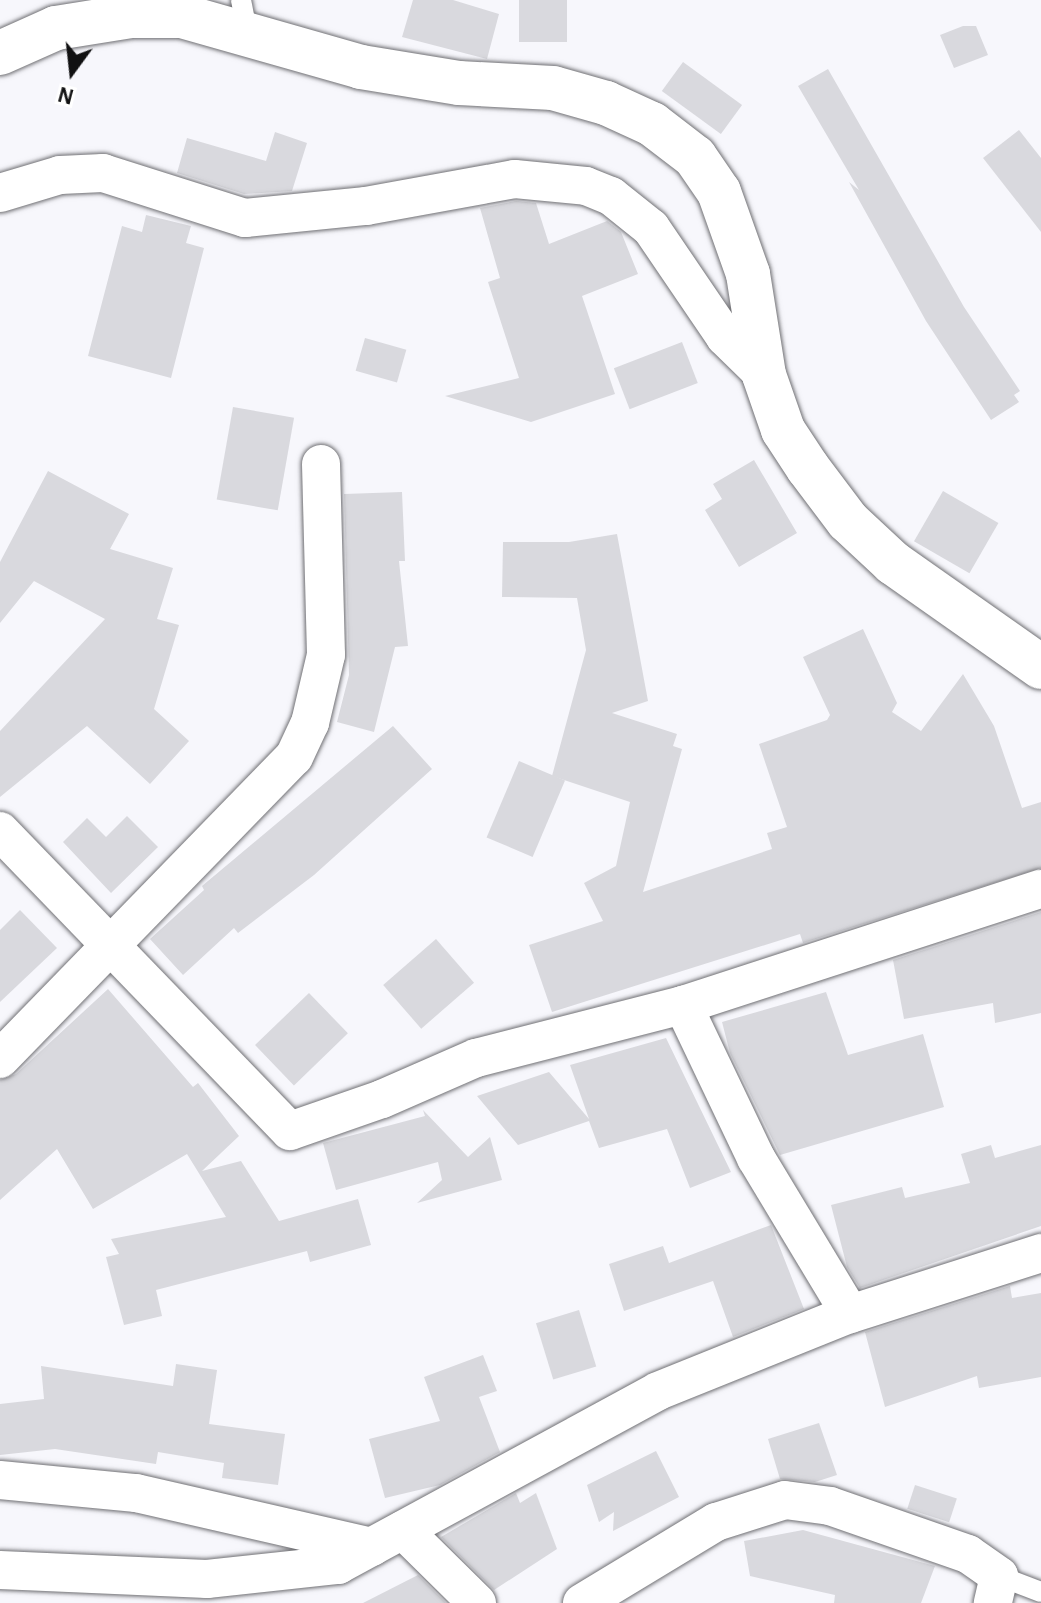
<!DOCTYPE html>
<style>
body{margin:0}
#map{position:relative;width:1041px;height:1603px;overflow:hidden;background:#f7f7fc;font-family:"Alegreya Sans",sans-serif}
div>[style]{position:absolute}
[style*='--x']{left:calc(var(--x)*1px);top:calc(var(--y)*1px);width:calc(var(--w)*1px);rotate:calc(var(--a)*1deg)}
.building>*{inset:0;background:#d9d9de;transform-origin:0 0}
.roads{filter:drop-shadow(0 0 2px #707074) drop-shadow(0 0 2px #707074)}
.lane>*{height:20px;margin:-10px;padding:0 10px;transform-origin:10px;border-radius:10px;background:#fff}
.street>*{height:38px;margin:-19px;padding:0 19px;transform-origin:19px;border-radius:19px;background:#fff}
.primary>*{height:44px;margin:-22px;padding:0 22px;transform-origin:22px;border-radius:22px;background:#fff}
span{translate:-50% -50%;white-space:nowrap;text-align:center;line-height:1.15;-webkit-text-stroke:6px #fff;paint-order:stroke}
.north{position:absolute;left:32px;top:32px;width:80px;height:80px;-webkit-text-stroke:6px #fff;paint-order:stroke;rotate:195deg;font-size:22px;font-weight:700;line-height:32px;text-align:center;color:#111112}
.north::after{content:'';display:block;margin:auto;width:28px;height:36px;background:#111112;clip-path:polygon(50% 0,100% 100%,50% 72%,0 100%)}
</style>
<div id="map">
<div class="building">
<div style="clip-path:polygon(413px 0,453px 0,499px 14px,487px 59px,402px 37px)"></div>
<div style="left:519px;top:0;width:48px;height:42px"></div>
<div style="clip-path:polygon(963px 26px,976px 26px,988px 55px,954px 68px,940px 35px)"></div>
<div style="left:683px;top:62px;width:73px;height:36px;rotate:36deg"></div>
<div style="clip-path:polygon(828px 69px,964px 307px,1020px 391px,1014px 395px,1019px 402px,991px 420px,926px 321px,849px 182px,859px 190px,798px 86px)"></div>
<div style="clip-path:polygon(1019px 130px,1041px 158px,1041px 232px,983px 158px)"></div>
<div style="clip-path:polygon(275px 132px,307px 143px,292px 191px,244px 194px,177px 173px,187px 138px,266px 161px)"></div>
<div style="clip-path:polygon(516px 201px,536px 203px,549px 244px,607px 221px,621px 232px,638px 274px,582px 296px,615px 394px,531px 422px,445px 396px,519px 378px,488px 282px,500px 278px,480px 208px)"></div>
<div style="clip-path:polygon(146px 215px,191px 226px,186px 243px,204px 248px,171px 378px,88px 356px,122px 226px,142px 232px)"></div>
<div style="left:365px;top:338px;width:43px;height:34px;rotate:16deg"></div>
<div style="left:682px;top:342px;width:44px;height:73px;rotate:69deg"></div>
<div style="left:233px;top:407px;width:62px;height:94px;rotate:10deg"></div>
<div style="clip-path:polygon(754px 460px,797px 533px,739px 567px,705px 510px,722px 499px,713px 484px)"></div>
<div style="clip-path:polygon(48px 471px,129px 514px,110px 549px,173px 568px,157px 619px,179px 625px,154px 709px,189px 741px,150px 784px,87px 726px,0 797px,0 731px,105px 619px,34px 581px,0 623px,0 562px)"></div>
<div style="left:943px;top:491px;width:64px;height:58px;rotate:30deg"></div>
<div style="clip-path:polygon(402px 492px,405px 561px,399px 561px,408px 646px,395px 647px,374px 732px,337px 722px,349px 675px,344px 494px)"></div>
<div style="clip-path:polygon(617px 534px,648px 701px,612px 713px,677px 734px,673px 746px,682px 749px,643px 892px,772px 849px,767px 833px,787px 827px,759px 744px,827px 720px,830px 715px,803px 657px,863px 629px,897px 703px,892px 712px,921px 731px,963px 674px,994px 726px,1022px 808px,1041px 802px,1041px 868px,803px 943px,800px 934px,552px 1012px,529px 945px,603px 921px,584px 883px,616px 866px,630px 802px,552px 776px,586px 650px,577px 598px,502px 597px,503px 542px,569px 542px)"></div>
<div style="clip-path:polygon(393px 726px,432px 769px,314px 875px,238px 933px,234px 928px,183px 975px,150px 939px,204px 890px,202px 886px)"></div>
<div style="left:519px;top:761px;width:50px;height:83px;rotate:23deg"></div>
<div style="clip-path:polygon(127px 816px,158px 847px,111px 893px,63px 842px,87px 818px,106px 837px)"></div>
<div style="clip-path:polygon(20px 910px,57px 948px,0 1002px,0 930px)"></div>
<div style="clip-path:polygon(1041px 912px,1041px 1013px,995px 1023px,993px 1003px,904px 1019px,893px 960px)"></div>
<div style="left:436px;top:939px;width:58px;height:70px;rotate:49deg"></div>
<div style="clip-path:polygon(108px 989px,193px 1087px,198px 1083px,239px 1136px,202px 1171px,241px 1161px,279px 1221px,358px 1199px,371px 1245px,310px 1262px,307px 1251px,156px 1290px,162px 1316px,124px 1325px,106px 1257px,119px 1254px,111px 1239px,226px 1217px,187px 1154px,93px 1209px,57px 1149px,0 1200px,0 1080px,16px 1074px)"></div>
<div style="clip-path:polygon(826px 992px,848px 1055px,923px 1034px,944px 1107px,780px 1155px,730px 1053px,722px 1022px)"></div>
<div style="left:309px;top:993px;width:56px;height:75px;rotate:46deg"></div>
<div style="clip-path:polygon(666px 1038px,731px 1172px,690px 1188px,667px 1129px,599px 1148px,589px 1121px,518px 1145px,477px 1096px,549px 1072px,589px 1119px,570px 1065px)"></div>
<div style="clip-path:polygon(423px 1110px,468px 1157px,490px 1137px,502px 1180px,417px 1203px,442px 1180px,438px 1162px,336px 1190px,323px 1143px,425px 1116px)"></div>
<div style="clip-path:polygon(991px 1145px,995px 1158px,1041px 1145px,1041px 1226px,860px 1288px,847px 1267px,831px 1205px,902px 1187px,905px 1198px,970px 1183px,961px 1154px)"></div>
<div style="clip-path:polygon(771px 1225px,804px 1309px,733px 1337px,713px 1281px,624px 1311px,609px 1264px,663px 1246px,669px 1263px)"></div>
<div style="clip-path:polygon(1010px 1286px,1012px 1298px,1041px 1293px,1041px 1377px,979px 1388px,977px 1376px,885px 1407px,865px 1332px)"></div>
<div style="left:579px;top:1310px;width:59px;height:45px;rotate:73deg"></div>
<div style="clip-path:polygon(483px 1355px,497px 1391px,479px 1397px,500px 1452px,440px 1485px,385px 1498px,369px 1439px,440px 1421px,424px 1377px)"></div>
<div style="clip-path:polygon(176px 1364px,217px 1370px,209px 1424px,285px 1434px,278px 1485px,222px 1478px,224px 1463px,158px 1452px,156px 1464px,55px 1449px,0 1455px,0 1404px,44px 1399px,41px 1366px,173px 1386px)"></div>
<div style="clip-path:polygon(819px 1423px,837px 1475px,815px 1482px,780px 1479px,768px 1439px)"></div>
<div style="clip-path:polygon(656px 1451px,679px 1497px,613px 1531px,614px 1512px,599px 1522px,587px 1485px)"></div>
<div style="left:915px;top:1485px;width:44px;height:25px;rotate:18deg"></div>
<div style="clip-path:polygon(516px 1493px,520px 1503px,536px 1493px,557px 1549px,494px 1590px,441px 1537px)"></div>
<div style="clip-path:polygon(803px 1530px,935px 1566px,921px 1603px,834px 1603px,835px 1595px,750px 1576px,744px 1541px)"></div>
<div style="clip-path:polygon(418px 1575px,446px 1603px,363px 1603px)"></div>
</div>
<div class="roads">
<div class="lane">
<div style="--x:241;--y:0;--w:32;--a:79"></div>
<div style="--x:999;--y:1576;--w:45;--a:20.9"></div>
</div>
<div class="street">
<div style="--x:0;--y:193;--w:63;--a:-16.7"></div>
<div style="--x:60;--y:175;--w:43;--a:-2.7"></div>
<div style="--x:103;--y:173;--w:149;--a:17.6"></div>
<div style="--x:245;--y:218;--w:122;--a:-5.7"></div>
<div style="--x:366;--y:206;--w:151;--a:-10.3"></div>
<div style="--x:515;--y:179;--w:71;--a:5.6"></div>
<div style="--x:586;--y:186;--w:27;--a:22"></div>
<div style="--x:611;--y:196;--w:51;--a:38.7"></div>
<div style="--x:651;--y:228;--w:132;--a:55.8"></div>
<div style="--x:725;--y:337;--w:54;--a:44.3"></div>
<div style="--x:0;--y:831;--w:417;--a:46"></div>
<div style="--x:290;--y:1131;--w:97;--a:-19.2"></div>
<div style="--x:382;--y:1099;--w:103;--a:-23.6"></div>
<div style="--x:476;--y:1058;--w:214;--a:-14.4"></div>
<div style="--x:683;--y:1005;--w:376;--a:-18"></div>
<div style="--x:683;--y:1005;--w:170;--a:64.5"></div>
<div style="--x:756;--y:1158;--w:182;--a:58.9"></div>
<div style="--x:0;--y:1059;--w:421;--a:-45.8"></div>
<div style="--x:294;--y:757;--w:38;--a:-65"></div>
<div style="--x:310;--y:723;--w:70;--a:-76.8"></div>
<div style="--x:326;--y:655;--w:191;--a:-91.5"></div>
<div style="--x:0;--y:1480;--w:137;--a:5.5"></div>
<div style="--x:136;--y:1493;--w:242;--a:12.9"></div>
<div style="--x:403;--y:1530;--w:104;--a:44.6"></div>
<div style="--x:0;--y:1570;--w:207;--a:2.5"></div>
<div style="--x:207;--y:1579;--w:132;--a:-6.1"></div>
<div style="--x:338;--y:1565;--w:364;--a:-28.5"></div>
<div style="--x:658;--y:1391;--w:207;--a:-21.9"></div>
<div style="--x:850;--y:1314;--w:201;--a:-17.7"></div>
<div style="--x:582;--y:1603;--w:157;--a:-31.2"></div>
<div style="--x:716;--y:1522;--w:72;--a:-17.7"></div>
<div style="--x:785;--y:1500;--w:45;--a:7.6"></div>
<div style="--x:830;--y:1506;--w:146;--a:19.2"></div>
<div style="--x:968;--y:1554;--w:38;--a:35"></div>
<div style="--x:999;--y:1576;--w:28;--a:103"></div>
</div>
<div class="primary">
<div style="--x:0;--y:53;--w:61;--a:-24.1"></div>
<div style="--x:56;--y:28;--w:76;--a:-9.1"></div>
<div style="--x:131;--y:16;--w:51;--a:0"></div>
<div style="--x:182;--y:16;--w:186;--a:15.9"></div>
<div style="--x:361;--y:67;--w:99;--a:9.3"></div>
<div style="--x:459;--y:83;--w:94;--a:3"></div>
<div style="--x:553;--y:88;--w:55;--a:15.8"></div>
<div style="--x:606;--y:103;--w:51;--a:24.5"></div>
<div style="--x:652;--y:124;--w:54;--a:37.5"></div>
<div style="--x:695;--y:157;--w:42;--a:55.6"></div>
<div style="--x:719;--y:192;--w:87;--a:70.5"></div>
<div style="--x:748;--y:274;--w:102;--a:81"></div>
<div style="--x:764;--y:375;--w:58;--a:70.9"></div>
<div style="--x:783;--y:430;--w:45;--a:56.7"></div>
<div style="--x:808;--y:468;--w:66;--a:53"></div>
<div style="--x:848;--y:521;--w:62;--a:43"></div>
<div style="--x:893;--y:563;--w:181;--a:35.1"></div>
</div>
</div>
<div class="north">N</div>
</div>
